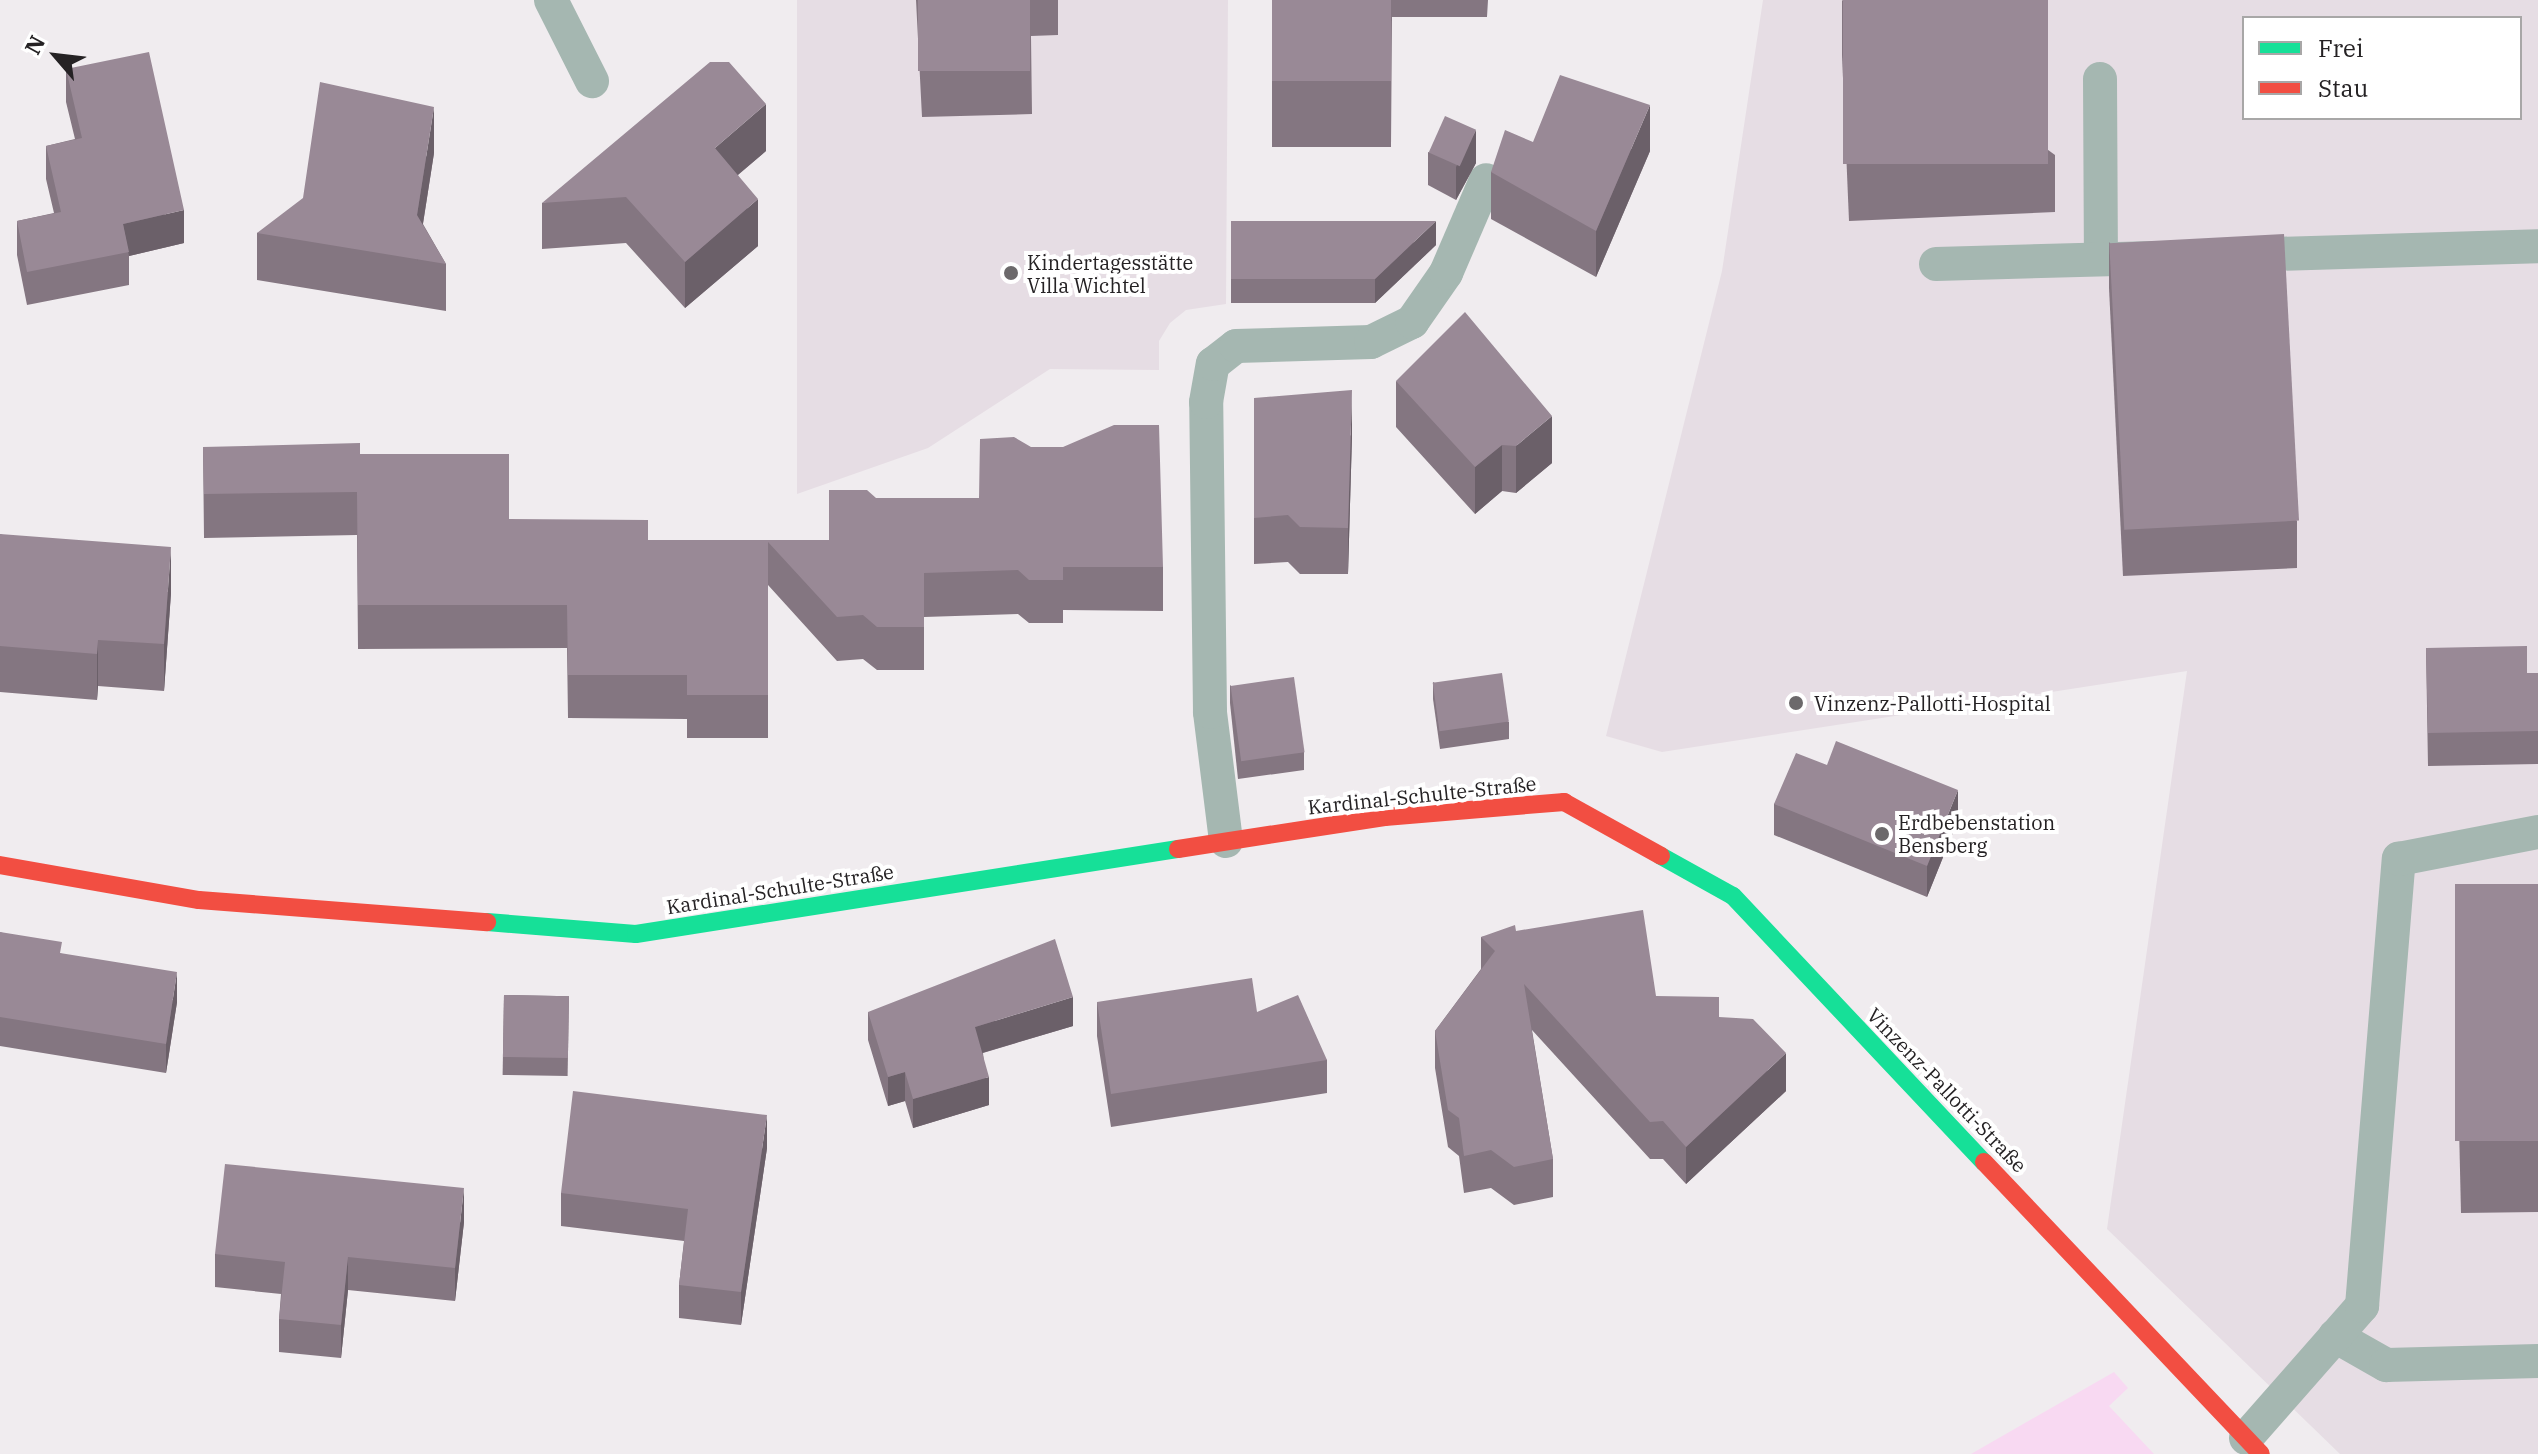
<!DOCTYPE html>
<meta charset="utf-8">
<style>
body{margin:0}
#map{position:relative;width:2538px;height:1454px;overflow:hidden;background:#f0ecef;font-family:"IBM Plex Serif",serif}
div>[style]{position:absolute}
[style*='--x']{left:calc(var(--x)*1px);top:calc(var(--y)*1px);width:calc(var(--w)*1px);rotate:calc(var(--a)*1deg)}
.built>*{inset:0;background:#e6dde4}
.green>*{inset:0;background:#f8d9f2}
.lane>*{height:34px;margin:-17px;padding:0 17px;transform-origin:17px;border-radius:17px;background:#a5b7b1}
.fast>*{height:18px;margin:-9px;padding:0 9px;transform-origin:9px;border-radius:9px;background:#16e098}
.jam>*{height:18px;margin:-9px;padding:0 9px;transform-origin:9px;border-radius:9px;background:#f24e42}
.wall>*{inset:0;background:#847681;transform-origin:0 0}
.shaded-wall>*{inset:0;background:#6b6069}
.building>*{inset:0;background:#998996;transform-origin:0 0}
.dots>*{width:22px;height:22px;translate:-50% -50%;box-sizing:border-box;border:4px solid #fff;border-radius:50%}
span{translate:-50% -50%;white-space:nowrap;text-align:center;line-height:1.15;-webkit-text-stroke:8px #fff;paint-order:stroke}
.poi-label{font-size:20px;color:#252224}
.left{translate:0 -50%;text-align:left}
.street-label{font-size:20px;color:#252224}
.legend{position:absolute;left:2242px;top:16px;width:280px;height:104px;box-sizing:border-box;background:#fff;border:2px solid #a8a7a7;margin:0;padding:10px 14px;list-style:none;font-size:24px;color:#252224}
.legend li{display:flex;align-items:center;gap:16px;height:40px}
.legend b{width:40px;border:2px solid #a8a7a7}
.north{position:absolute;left:16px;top:16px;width:80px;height:80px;-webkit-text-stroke:6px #fff;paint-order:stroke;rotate:298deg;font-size:22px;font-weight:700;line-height:32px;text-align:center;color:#252224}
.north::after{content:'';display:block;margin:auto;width:28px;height:36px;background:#252224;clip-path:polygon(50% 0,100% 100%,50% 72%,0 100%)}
</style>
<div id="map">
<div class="built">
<div style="clip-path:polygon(797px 0,1228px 0,1226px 304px,1186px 310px,1170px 323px,1159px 341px,1159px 370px,1050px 369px,928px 448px,797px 494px)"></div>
<div style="clip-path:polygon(evenodd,1763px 0,2538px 0,2538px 1454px,2340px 1454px,2107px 1229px,2187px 671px,1662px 752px,1606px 736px,1722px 271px,1763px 0,2244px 18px,2520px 18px,2520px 118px,2244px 118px,2244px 18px)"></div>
</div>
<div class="green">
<div style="clip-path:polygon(2114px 1372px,2128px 1388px,2109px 1406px,2154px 1454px,1971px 1454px)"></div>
</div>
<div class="lane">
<div style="--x:551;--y:0;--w:91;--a:63.2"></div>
<div style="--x:2100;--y:79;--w:180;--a:89.7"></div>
<div style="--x:2240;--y:255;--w:298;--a:-1.7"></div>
<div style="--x:1936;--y:264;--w:219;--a:-1.6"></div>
<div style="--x:1226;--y:841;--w:130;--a:-97.1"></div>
<div style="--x:1210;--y:712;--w:310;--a:-90.7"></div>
<div style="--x:1206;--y:402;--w:39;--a:-80"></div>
<div style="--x:1213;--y:364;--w:29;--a:-38"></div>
<div style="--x:1236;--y:346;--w:135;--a:-1.7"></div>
<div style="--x:1371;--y:342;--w:46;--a:-26"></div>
<div style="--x:1412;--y:322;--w:60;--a:-55.2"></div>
<div style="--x:1446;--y:273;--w:101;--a:-66.7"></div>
<div style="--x:2335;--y:1336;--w:59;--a:29.6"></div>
<div style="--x:2386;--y:1365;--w:152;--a:-1.5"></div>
<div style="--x:2246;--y:1438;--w:176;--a:-48.7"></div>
<div style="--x:2362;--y:1306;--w:449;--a:-85.3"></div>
<div style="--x:2399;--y:859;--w:142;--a:-11"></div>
</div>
<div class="fast">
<div style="--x:1661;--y:856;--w:82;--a:29.1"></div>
<div style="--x:1733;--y:896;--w:366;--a:46.7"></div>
<div style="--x:487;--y:922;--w:149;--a:4.6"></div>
<div style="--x:636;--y:934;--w:549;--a:-8.91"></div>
</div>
<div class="jam">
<div style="--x:1178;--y:849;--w:209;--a:-8.8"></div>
<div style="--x:1385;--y:817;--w:180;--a:-4.8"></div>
<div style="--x:1564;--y:802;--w:111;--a:29.1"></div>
<div style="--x:0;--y:865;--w:202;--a:10"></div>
<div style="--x:199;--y:900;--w:289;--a:4.4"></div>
<div style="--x:1984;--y:1162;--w:402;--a:46.5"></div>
</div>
<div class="wall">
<div style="clip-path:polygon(916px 0,1058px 0,1058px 35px,1031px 36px,1032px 114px,922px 117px)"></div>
<div style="clip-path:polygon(1272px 0,1488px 0,1487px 17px,1392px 17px,1391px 147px,1272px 147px)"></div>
<div style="clip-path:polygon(1842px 0,2055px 155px,2055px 212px,1849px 221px,1842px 55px)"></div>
<div style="clip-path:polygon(66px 69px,184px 243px,129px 256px,129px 285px,27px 305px,17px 255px,17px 221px,54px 213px,46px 179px,46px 146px,75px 139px,66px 102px)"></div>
<div style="clip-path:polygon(1533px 142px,1650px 151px,1596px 277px,1491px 219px,1491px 172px)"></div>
<div style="clip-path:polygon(766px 151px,738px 175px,758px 246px,685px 308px,626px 243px,542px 249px,542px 203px)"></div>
<div style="clip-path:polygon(1428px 152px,1476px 163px,1456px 200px,1428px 185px)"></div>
<div style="clip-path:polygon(434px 153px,423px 224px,446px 264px,446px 311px,257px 280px,257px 233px)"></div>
<div style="clip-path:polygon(1231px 221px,1436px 245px,1375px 303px,1231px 303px)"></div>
<div style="clip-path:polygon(2109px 242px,2297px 521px,2297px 568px,2123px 576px,2109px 288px)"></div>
<div style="clip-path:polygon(1396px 381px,1552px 463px,1516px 493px,1502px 491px,1475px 514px,1396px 427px)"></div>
<div style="clip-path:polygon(1254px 398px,1352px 436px,1348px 574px,1300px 574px,1288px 562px,1254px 564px)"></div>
<div style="clip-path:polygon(203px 447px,360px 454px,509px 519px,648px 540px,829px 540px,876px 498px,1163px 567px,1163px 611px,1063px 610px,1063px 623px,1029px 623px,1018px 614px,924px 617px,924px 670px,877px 670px,863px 659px,837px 661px,768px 585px,768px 738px,687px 738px,687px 719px,568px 718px,567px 648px,358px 649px,357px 535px,204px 538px)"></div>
<div style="clip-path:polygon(0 534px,171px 593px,164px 691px,98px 686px,97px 700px,0 692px)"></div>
<div style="clip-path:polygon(2426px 648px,2527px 673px,2538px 673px,2538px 764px,2428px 766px)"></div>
<div style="clip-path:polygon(1433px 682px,1509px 722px,1509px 739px,1440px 749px,1433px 699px)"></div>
<div style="clip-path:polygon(1230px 685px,1304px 752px,1304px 770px,1238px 779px,1230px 703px)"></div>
<div style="clip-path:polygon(1827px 765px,1958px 820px,1927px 897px,1774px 835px,1774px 804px)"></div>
<div style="clip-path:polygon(2538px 884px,2538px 1212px,2461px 1213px,2455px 955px,2455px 885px)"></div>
<div style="clip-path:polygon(1516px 931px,1656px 996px,1719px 1017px,1786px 1091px,1686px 1184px,1663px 1159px,1650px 1159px,1532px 1030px,1553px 1159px,1553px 1197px,1514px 1205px,1491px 1188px,1464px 1193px,1459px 1156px,1448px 1147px,1435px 1068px,1435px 1031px,1481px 969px,1481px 937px)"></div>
<div style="clip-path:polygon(0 932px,62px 954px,177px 1002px,166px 1073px,0 1046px)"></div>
<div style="left:504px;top:995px;width:65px;height:80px;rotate:1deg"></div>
<div style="clip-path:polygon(1097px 1002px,1257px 1012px,1327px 1060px,1327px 1093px,1111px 1127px,1097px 1036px)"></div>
<div style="clip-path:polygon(868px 1012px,1073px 1026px,983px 1053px,989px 1105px,913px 1128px,905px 1101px,888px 1106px,868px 1040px)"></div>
<div style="clip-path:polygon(767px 1148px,741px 1325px,679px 1318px,679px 1285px,684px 1241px,561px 1226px,561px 1193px)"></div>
<div style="clip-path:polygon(464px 1222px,455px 1301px,348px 1290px,341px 1358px,279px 1352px,279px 1319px,281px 1294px,215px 1287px,215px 1254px)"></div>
</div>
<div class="shaded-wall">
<div style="clip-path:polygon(766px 104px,766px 151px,715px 194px,715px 148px)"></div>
<div style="clip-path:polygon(1650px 105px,1650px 151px,1596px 277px,1596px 231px)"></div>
<div style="clip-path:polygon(434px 107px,434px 153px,417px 261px,417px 215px)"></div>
<div style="clip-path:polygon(1476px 130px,1476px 163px,1456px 200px,1456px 167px)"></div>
<div style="clip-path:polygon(758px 199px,758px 246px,685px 308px,685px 262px)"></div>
<div style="clip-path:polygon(184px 210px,184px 243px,129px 256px,123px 224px)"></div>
<div style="clip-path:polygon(1436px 221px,1436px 245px,1375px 303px,1375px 279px)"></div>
<div style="clip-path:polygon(1352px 390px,1352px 436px,1348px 574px,1348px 528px)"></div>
<div style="clip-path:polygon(1552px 416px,1552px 463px,1516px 493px,1516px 446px)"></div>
<div style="clip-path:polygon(1502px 445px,1502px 491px,1475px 514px,1475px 467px)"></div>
<div style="clip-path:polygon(171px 547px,171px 593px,164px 691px,164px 644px)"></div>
<div style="clip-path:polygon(98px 640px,98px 686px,97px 700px,97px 654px)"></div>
<div style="clip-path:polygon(1958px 790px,1958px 820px,1927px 897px,1927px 866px)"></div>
<div style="clip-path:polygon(177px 972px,177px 1002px,166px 1073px,166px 1044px)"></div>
<div style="clip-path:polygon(1073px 997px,1073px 1026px,975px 1055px,975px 1027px)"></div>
<div style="clip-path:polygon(1786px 1053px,1786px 1091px,1686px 1184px,1686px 1147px)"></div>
<div style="clip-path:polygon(905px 1072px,905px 1101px,888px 1106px,888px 1077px)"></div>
<div style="clip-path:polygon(989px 1077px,989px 1105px,913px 1128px,913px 1099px)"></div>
<div style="clip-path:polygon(767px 1115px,767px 1148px,741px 1325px,741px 1292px)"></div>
<div style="clip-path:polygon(464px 1188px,464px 1222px,455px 1301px,455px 1268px)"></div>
<div style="clip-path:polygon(348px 1257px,348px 1290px,341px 1358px,341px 1325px)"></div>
</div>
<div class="building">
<div style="left:918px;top:0;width:112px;height:71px"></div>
<div style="left:1272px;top:0;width:119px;height:81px"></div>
<div style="left:1843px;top:0;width:205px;height:164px"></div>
<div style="clip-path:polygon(149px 52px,184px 210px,123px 224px,129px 252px,27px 272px,17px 221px,61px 212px,46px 146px,82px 138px,66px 69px)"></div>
<div style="clip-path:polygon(710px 62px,729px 62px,766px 104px,715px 148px,758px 199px,685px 262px,626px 197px,542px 203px)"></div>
<div style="clip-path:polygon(1560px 75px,1650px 105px,1596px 231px,1491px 172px,1505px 130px,1533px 142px)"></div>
<div style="clip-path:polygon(320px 82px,434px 107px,417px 215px,446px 264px,257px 233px,303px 198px)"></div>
<div style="left:1445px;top:116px;width:34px;height:40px;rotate:24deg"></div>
<div style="clip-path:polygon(1231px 221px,1436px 221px,1375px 279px,1231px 279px)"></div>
<div style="left:2284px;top:234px;width:287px;height:175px;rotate:87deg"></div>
<div style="clip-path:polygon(1465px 312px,1552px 416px,1516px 446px,1502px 445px,1475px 467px,1396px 381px)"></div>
<div style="clip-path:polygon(1352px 390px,1348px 528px,1300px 527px,1288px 515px,1254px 518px,1254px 398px)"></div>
<div style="clip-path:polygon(1114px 425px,1159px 425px,1163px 567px,1063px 567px,1063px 580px,1029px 580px,1018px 570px,924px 573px,924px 627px,877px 627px,863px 615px,837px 617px,768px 542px,768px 695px,687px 695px,687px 675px,568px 675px,567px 605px,358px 605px,357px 492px,204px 494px,203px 447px,360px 443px,360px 454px,509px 454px,509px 519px,648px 520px,648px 540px,829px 540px,829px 490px,867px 490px,876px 498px,979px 498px,980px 439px,1014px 437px,1031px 447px,1063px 447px)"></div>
<div style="clip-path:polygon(0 534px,171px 547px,164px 644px,98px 640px,97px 654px,0 646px)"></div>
<div style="clip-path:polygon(2527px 646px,2527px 673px,2538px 673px,2538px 731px,2428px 733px,2426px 648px)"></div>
<div style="left:1502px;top:673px;width:49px;height:70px;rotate:82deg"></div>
<div style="left:1294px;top:677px;width:76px;height:64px;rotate:82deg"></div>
<div style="clip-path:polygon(1836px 741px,1958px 790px,1927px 866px,1774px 804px,1796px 753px,1827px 765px)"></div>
<div style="left:2538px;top:884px;width:257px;height:83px;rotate:90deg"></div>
<div style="clip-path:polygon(1643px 910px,1656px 996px,1719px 997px,1719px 1017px,1753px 1019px,1786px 1053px,1686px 1147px,1663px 1121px,1650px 1122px,1524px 984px,1553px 1159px,1514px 1167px,1491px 1150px,1464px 1156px,1459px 1118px,1448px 1110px,1435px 1031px,1495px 951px,1481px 937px,1515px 925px,1516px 931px)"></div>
<div style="clip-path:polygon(0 932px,62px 942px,60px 953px,177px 972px,166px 1044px,0 1017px)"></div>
<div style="clip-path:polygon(1055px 939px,1073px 997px,975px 1027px,989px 1077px,913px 1099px,905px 1072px,888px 1077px,868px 1012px)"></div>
<div style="clip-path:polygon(1252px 978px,1257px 1012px,1298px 995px,1327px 1060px,1111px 1094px,1097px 1002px)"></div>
<div style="left:504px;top:995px;width:65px;height:62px;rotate:1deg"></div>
<div style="clip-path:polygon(573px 1091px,767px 1115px,741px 1292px,679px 1285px,688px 1209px,561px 1193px)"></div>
<div style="clip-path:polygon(225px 1164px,464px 1188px,455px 1268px,348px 1257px,341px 1325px,279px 1319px,285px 1262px,215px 1254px)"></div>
</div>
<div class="dots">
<div style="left:1011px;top:273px;background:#6c696b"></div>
<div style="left:1796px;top:703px;background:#6c696b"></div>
<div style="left:1882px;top:834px;background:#6c696b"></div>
</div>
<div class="poi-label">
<span class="left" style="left:1027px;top:274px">Kindertagesstätte<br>Villa Wichtel</span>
<span class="left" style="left:1814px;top:703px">Vinzenz-Pallotti-Hospital</span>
<span class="left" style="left:1898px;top:834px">Erdbebenstation<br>Bensberg</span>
</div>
<div class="street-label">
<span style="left:1422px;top:795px;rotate:-6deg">Kardinal-Schulte-Straße</span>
<span style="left:780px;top:889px;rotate:-9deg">Kardinal-Schulte-Straße</span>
<span style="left:1947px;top:1090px;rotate:46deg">Vinzenz-Pallotti-Straße</span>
</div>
<ul class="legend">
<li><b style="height:10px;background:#16e098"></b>Frei</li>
<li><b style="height:10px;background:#f24e42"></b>Stau</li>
</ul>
<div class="north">N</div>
</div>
